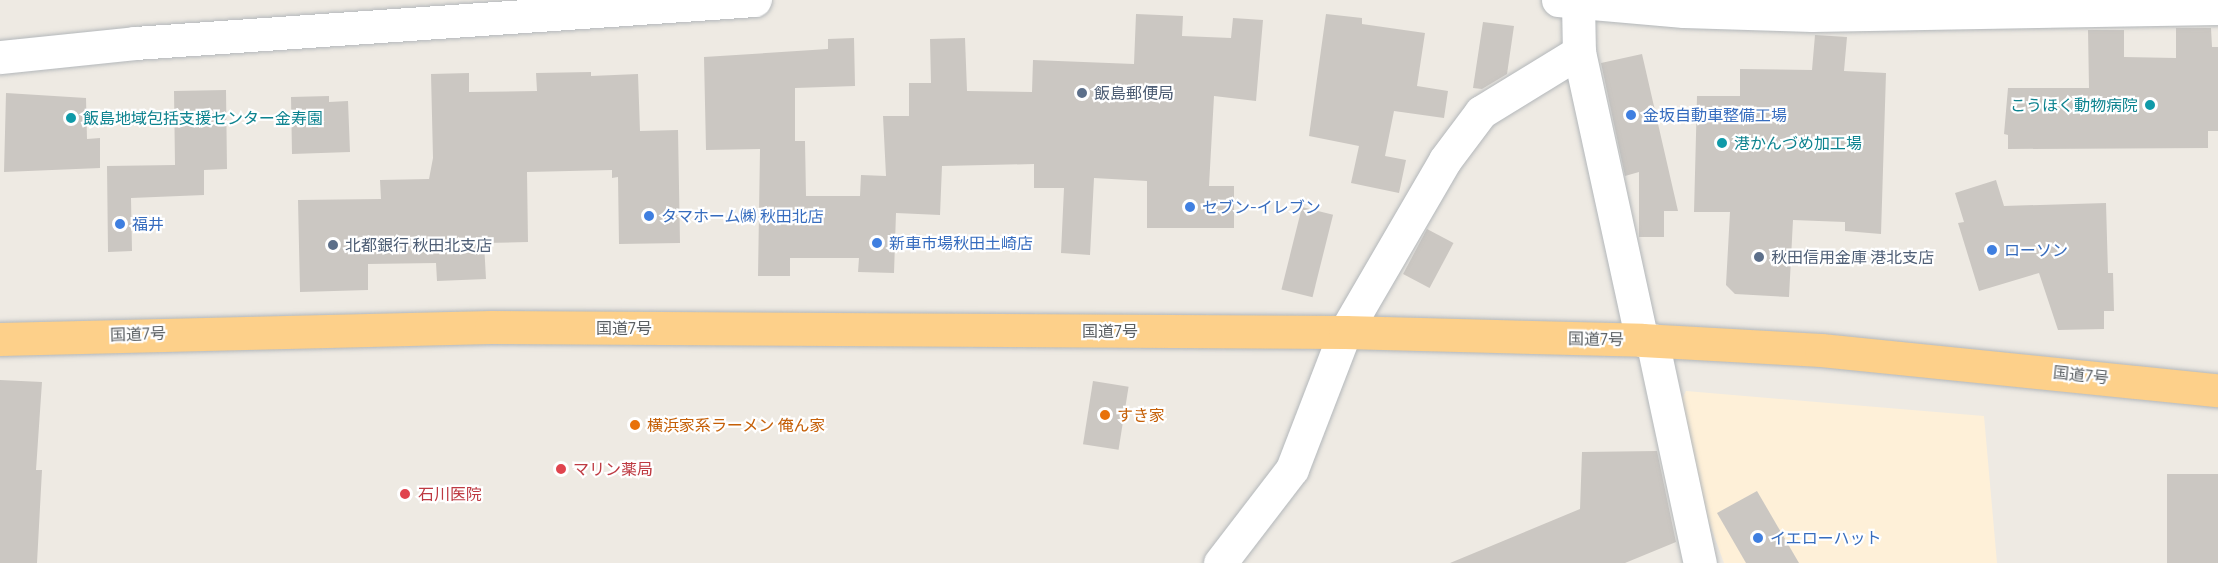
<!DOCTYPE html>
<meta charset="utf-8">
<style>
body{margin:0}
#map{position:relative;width:2218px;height:563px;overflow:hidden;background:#eeeae3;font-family:Manrope,"Noto Sans JP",sans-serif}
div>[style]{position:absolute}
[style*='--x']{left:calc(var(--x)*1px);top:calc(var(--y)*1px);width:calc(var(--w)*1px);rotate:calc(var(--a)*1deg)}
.commercial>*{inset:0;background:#fef0d8}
.building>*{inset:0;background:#cbc7c2;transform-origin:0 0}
.roads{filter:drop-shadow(0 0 2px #b3b7ba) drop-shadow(0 0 2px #b3b7ba)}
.minor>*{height:33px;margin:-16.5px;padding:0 16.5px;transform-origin:16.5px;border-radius:16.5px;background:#fff}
.highway>*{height:33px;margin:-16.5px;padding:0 16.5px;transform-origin:16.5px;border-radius:16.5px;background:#fdd08a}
.dots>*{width:16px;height:16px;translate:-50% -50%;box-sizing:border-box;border:3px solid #fff;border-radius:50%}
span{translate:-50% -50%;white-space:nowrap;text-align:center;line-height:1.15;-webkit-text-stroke:4.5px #fff;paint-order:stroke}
.service-label{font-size:16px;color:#4e5e75}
.left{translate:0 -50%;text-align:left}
.culture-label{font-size:16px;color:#0d838f}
.right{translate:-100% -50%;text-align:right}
.shop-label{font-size:16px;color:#366cbe}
.street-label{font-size:16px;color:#5b6064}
.food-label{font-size:16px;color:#c56008}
.health-label{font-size:16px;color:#be3a42}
</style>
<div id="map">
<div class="commercial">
<div style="clip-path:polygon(1686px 391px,1984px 416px,1997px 563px,1724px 563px,1709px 522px,1681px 401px)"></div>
</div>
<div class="building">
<div style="clip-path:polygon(1136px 14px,1183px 16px,1182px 36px,1231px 38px,1233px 18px,1263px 20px,1256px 101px,1214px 96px,1209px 186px,1234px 186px,1234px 228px,1147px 228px,1147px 181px,1094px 178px,1090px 255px,1061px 253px,1064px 188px,1034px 188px,1034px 164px,942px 166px,940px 215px,896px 213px,894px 273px,858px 272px,859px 258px,790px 258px,790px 276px,758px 276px,760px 149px,706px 150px,704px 57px,828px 49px,828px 39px,854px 38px,855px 86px,795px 88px,795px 141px,805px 141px,806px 196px,860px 196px,861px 175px,886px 176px,883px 116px,909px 116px,909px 83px,931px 83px,930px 39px,965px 38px,967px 91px,1032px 92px,1033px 60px,1134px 64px)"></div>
<div style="clip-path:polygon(1326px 14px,1362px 18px,1362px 24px,1425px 33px,1417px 86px,1448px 91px,1444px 118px,1394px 111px,1385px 156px,1406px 160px,1399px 193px,1351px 183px,1359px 146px,1309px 136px)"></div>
<div style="clip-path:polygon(1483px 22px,1514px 26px,1507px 74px,1482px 89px,1473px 88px)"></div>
<div style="clip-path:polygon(2176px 28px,2211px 28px,2212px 47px,2218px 47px,2218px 131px,2208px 131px,2208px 148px,2008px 149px,2008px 135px,2004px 134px,2008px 88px,2089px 88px,2088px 30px,2124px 30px,2124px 57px,2176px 58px)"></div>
<div style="clip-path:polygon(1815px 35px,1847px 37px,1844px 71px,1886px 73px,1881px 234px,1845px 231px,1845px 222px,1793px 220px,1789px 297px,1735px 294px,1726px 285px,1730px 212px,1694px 212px,1697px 96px,1740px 96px,1740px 69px,1812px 70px)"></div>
<div style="clip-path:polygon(1642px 54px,1678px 211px,1664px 211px,1664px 237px,1639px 237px,1639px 172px,1625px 176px,1601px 63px)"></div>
<div style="clip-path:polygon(591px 72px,591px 76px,638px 74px,640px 131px,678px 130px,680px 243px,619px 244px,618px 177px,612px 178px,612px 170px,527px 172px,528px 242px,484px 243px,486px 279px,437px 281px,436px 263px,368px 264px,368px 290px,300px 292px,298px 200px,381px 199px,380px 180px,429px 179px,433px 158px,431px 74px,469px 73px,469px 92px,537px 91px,536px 73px)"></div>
<div style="clip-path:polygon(226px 90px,227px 169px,204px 170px,204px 195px,131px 198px,132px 251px,108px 252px,107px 166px,175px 165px,174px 91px)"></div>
<div style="clip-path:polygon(6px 93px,86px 98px,87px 139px,100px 138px,100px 168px,4px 172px)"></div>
<div style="clip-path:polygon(329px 96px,329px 102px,348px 101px,350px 152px,292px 154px,291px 97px)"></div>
<div style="clip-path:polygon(1996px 180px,2004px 206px,2106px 203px,2108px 273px,2113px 273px,2114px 311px,2104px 311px,2104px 329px,2058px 330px,2039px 273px,1979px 291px,1958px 223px,1964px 222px,1955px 193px)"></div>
<div style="left:1302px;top:207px;width:32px;height:85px;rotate:14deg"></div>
<div style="left:1427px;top:229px;width:30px;height:51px;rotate:28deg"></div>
<div style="clip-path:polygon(0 380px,42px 382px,36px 470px,42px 470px,37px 563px,0 563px)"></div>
<div style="left:1093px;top:381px;width:36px;height:64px;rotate:9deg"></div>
<div style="clip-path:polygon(1657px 451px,1676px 542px,1625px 563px,1450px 563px,1580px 509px,1582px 452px)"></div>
<div style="left:2167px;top:474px;width:51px;height:89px"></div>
<div style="clip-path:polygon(1757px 491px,1799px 563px,1746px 563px,1717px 513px)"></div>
</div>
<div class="roads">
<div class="minor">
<div style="--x:1558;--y:0;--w:126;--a:5"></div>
<div style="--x:1684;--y:11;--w:128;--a:1.8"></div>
<div style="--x:1812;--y:15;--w:406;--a:-1"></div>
<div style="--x:1578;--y:2;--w:50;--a:88.9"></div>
<div style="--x:1579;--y:52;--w:295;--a:77.7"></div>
<div style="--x:0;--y:57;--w:136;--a:-5.9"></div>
<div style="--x:135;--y:43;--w:621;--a:-3.97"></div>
<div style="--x:1652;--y:340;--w:228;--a:77.9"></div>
<div style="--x:1220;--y:563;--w:118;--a:-52.5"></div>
<div style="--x:1292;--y:469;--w:147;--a:-68.9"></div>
<div style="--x:1345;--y:332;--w:199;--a:-59.8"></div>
<div style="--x:1445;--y:160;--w:60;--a:-53.1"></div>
<div style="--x:1481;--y:112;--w:115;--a:-31.5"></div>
</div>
<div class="highway">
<div style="--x:0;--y:339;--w:491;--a:-1.4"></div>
<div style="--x:491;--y:327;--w:854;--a:0.34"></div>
<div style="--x:1345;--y:332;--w:297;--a:1.5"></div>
<div style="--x:1642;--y:340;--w:179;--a:3.2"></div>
<div style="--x:1821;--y:350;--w:399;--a:5.8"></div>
</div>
</div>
<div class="dots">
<div style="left:1082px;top:93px;background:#5c6f8a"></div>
<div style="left:2150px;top:105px;background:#0f9aa8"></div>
<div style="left:1631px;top:115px;background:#3f7fe0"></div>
<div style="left:71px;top:118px;background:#0f9aa8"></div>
<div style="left:1722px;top:143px;background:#0f9aa8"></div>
<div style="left:1190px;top:207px;background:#3f7fe0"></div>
<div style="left:649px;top:216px;background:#3f7fe0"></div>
<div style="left:120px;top:224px;background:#3f7fe0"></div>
<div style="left:877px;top:243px;background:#3f7fe0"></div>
<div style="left:333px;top:245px;background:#5c6f8a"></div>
<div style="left:1992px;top:250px;background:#3f7fe0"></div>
<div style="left:1759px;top:257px;background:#5c6f8a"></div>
<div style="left:1105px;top:415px;background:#e8710a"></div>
<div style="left:635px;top:425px;background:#e8710a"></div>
<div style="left:561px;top:469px;background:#e0444e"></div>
<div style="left:405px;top:494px;background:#e0444e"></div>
<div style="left:1758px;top:538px;background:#3f7fe0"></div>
</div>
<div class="service-label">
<span class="left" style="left:1094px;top:93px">飯島郵便局</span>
<span class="left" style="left:345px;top:245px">北都銀行 秋田北支店</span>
<span class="left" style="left:1771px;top:257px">秋田信用金庫 港北支店</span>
</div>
<div class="culture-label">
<span class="right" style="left:2138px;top:105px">こうほく動物病院</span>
<span class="left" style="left:83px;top:118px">飯島地域包括支援センター金寿園</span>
<span class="left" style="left:1734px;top:143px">港かんづめ加工場</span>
</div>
<div class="shop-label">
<span class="left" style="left:1643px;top:115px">金坂自動車整備工場</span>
<span class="left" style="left:1202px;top:207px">セブン-イレブン</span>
<span class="left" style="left:661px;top:216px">タマホーム㈱ 秋田北店</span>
<span class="left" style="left:132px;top:224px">福井</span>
<span class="left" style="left:889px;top:243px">新車市場秋田土崎店</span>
<span class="left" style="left:2004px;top:250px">ローソン</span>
<span class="left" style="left:1770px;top:538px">イエローハット</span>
</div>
<div class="street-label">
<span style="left:624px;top:328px">国道7号</span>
<span style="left:1110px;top:331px">国道7号</span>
<span style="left:138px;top:334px;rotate:-2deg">国道7号</span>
<span style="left:1596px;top:339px;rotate:1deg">国道7号</span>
<span style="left:2081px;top:375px;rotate:6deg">国道7号</span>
</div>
<div class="food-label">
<span class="left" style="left:1117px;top:415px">すき家</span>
<span class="left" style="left:647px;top:425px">横浜家系ラーメン 俺ん家</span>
</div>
<div class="health-label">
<span class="left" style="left:573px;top:469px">マリン薬局</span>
<span class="left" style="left:418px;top:494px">石川医院</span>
</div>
</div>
